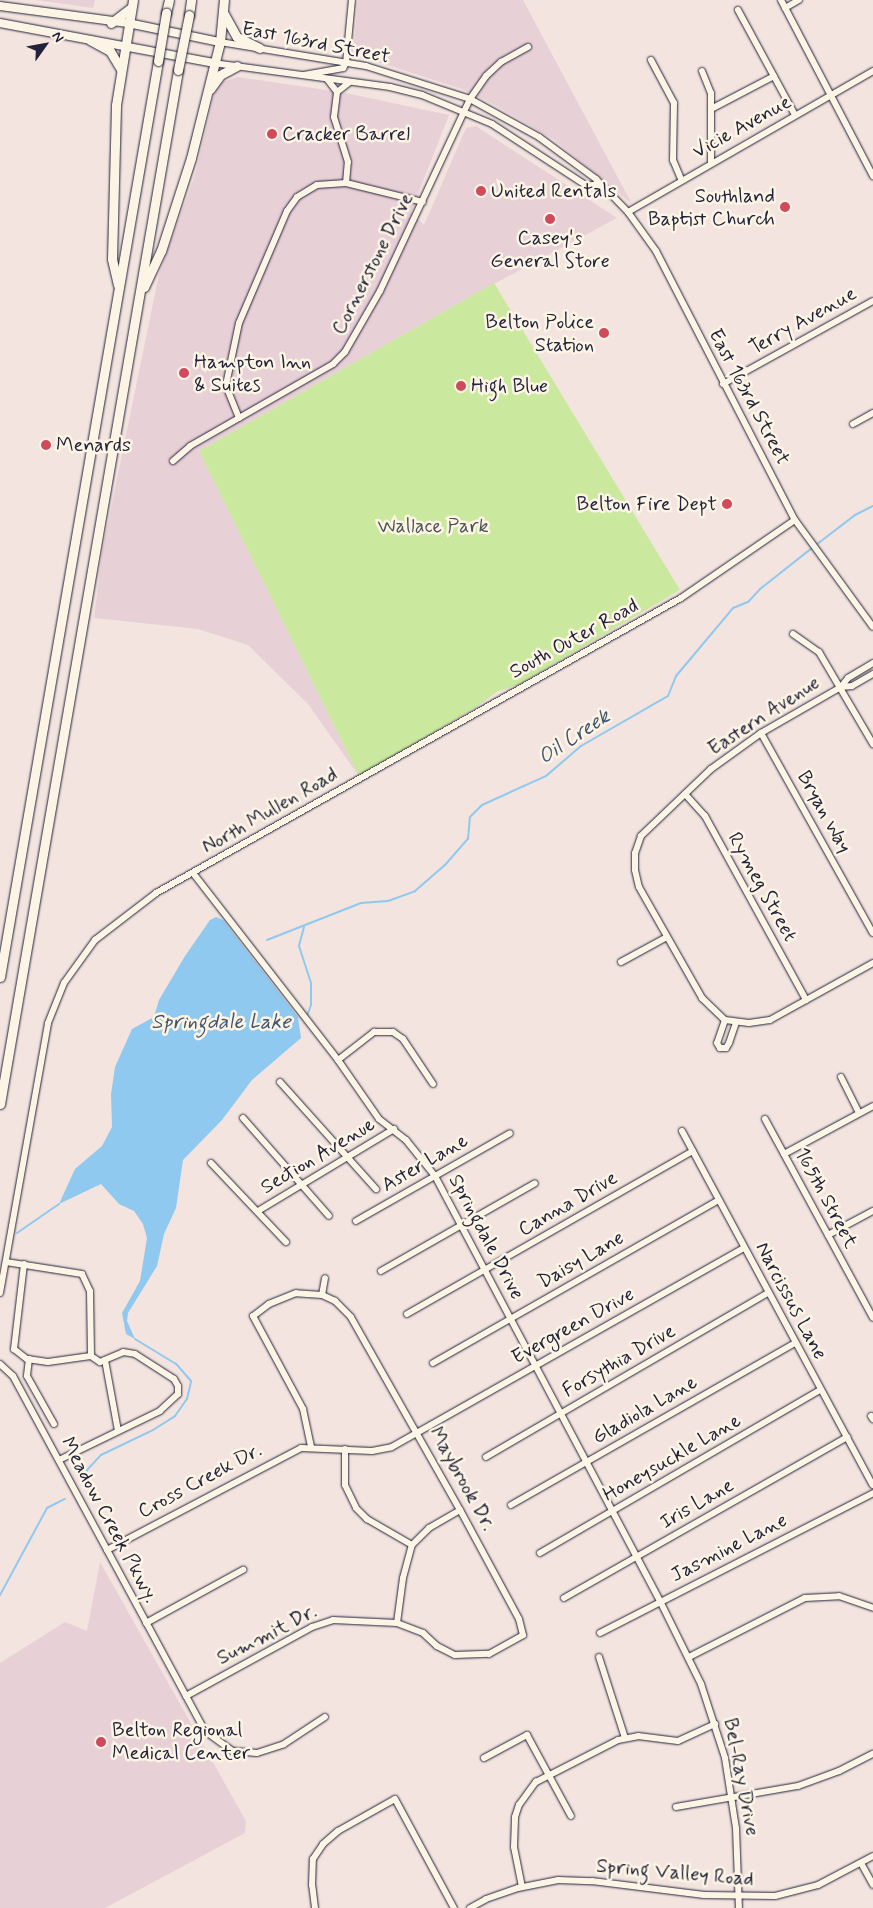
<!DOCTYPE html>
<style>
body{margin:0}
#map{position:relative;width:873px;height:1908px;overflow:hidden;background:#f3e4df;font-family:Mynerve,sans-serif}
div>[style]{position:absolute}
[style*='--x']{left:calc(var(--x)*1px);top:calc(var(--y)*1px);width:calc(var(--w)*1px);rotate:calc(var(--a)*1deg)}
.built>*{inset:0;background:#e8d0d7}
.green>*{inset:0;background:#cbe89f}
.water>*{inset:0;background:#90c9ef}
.stream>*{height:2px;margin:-1px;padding:0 1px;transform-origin:1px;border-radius:1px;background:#90c9ef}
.roads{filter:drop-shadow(0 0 1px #22223b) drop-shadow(0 0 1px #22223b)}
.minor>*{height:6px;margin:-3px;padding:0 3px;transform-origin:3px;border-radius:3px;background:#fcf5e5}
.major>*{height:8px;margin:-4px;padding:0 4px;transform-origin:4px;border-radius:4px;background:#fcf5e5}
.highway>*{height:9px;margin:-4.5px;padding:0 4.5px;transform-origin:4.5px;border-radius:4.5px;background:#fcf5e5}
.bridges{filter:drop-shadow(0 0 1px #22223b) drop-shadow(0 0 1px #22223b)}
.highway-bridge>*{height:9px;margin:-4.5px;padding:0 4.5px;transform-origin:4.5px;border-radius:4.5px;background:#fcf5e5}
.dots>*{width:14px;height:14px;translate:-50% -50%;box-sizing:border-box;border:2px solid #fcf5e5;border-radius:50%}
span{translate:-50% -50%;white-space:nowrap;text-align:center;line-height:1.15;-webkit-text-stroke:5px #fcf5e5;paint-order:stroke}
.street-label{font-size:20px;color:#22223b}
.poi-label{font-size:20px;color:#22223b}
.left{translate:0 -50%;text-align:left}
.right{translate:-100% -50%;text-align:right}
.park-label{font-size:20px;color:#4c5454}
.water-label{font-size:21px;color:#435471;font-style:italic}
.north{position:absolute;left:20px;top:20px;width:50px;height:50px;-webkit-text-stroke:4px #fcf5e5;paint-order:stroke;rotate:58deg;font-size:14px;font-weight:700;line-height:20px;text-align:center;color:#22223b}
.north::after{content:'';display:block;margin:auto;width:18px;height:22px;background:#22223b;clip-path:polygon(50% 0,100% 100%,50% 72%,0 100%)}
</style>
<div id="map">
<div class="built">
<div style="clip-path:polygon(36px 0,95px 0,93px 8px)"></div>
<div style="clip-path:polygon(358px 0,523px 0,632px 204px,553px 139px,491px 103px,462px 89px,353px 54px)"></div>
<div style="clip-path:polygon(238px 77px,346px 93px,449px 115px,411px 212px,424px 225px,466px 128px,476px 126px,617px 218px,464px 300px,199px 451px,359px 776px,308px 704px,248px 645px,198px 629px,94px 618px,102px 552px,159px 274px,195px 175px,214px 94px,219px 83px)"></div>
<div style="clip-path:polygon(100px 1562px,246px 1821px,245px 1833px,105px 1908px,0 1908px,0 1663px,65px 1622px,87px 1631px)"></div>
</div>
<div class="green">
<div style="clip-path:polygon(494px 283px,680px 590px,518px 685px,498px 691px,475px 708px,359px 776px,199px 451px)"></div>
</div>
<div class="water">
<div style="clip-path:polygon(216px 917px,223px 920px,298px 1017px,301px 1038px,252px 1080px,222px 1120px,183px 1160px,176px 1208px,164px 1234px,157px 1266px,128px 1313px,127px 1321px,135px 1339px,126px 1334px,122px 1313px,140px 1281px,147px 1238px,143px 1224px,134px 1211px,119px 1204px,101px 1184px,59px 1204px,75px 1169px,102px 1146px,112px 1127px,111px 1094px,115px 1067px,132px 1029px,154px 1017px,159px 1000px,185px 956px,210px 920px)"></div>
</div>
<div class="stream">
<div style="--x:816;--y:545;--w:49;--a:-37.6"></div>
<div style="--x:855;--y:515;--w:20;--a:-27"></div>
<div style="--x:304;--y:927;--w:20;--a:105"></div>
<div style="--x:299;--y:946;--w:40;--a:72"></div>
<div style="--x:311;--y:984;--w:21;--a:90"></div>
<div style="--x:311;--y:1005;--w:12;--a:110"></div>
<div style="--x:267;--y:940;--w:101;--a:-21.5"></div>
<div style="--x:361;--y:903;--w:27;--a:-4"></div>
<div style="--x:388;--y:901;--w:29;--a:-20"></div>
<div style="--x:415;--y:891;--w:40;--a:-41"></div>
<div style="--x:445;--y:865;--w:35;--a:-49"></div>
<div style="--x:468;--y:839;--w:22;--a:-85"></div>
<div style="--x:470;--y:817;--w:17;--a:-45"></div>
<div style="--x:482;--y:805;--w:70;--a:-24.4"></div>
<div style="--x:546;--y:776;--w:46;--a:-40.6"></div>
<div style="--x:581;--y:746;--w:100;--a:-29.9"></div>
<div style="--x:668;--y:696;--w:22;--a:-68"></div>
<div style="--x:676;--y:676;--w:89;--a:-50"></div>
<div style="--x:733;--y:608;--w:16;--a:-22"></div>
<div style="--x:748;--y:602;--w:18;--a:-47"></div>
<div style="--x:760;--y:589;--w:66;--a:-38.3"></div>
<div style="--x:17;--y:1233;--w:51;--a:-34.6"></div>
<div style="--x:86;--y:1485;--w:15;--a:-86"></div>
<div style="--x:87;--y:1470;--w:21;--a:-47"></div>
<div style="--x:101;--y:1455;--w:58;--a:-25.7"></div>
<div style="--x:153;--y:1430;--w:26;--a:-32"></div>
<div style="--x:175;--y:1416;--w:21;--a:-55"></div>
<div style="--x:187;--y:1399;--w:18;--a:-77"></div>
<div style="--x:191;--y:1381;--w:23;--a:-131"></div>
<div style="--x:176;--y:1364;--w:48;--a:-148.6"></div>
<div style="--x:0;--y:1595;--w:99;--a:-61.6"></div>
<div style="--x:47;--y:1508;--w:20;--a:-27"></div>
</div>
<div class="roads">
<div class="minor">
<div style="--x:781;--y:0;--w:199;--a:62.4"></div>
<div style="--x:785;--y:8;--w:16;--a:-30"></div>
<div style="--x:738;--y:10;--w:119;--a:61.5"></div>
<div style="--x:220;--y:42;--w:148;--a:9.3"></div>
<div style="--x:366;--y:66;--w:109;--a:17.6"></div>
<div style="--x:470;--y:99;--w:79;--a:28.8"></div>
<div style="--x:539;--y:137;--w:71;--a:36.4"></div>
<div style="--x:596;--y:179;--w:46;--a:45.9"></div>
<div style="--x:628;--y:212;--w:48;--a:54.3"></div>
<div style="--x:656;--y:251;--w:303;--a:62.7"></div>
<div style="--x:795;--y:520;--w:132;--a:53.9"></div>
<div style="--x:651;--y:60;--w:49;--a:61.9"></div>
<div style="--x:674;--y:103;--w:57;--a:91"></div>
<div style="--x:673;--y:160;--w:21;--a:67"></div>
<div style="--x:213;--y:63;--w:179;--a:7.7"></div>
<div style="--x:390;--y:87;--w:33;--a:14"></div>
<div style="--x:422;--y:95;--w:76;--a:22.5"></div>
<div style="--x:492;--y:124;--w:113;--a:33.1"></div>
<div style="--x:587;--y:186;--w:10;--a:-11"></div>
<div style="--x:702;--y:71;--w:24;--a:68"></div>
<div style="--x:711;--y:93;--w:70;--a:90"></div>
<div style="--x:304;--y:75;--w:40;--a:-10"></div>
<div style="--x:343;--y:68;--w:6;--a:-59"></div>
<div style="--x:346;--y:63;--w:63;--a:-84.6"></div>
<div style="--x:327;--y:79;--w:16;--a:52"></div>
<div style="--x:711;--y:109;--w:71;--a:-27.6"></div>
<div style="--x:346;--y:183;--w:21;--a:-85"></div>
<div style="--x:348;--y:162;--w:47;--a:-107.3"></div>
<div style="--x:334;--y:117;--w:25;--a:-83"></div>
<div style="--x:337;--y:92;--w:16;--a:-38"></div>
<div style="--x:628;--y:212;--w:283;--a:-29.9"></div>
<div style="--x:723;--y:384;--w:171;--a:-29"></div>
<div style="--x:239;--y:418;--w:35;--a:-112"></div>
<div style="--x:226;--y:385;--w:63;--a:-78.2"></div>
<div style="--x:239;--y:323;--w:122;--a:-66.8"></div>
<div style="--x:287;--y:211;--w:17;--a:-54"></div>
<div style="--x:297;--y:197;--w:23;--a:-31"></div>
<div style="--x:317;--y:185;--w:29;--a:-4"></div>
<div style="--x:346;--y:183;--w:79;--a:13.9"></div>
<div style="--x:853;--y:424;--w:23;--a:-29"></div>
<div style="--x:173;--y:461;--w:23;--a:-41"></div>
<div style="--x:190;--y:446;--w:165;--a:-29.8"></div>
<div style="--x:333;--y:364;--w:17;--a:-45"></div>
<div style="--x:345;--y:352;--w:70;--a:-60.2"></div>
<div style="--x:380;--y:291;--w:212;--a:-64.9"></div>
<div style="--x:470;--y:99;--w:28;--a:-55"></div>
<div style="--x:486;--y:76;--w:21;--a:-43"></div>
<div style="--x:501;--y:62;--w:31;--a:-29"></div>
<div style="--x:793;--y:634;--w:32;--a:35"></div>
<div style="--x:819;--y:652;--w:107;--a:59.6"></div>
<div style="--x:873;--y:663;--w:29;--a:149"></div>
<div style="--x:848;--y:678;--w:11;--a:128"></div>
<div style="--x:841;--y:687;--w:92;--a:150.1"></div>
<div style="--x:761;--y:733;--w:62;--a:144.2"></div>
<div style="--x:711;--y:769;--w:97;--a:136.3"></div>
<div style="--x:641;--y:836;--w:18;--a:109"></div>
<div style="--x:635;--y:853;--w:17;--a:90"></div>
<div style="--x:635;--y:870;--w:17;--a:77"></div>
<div style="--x:639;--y:887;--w:128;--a:60.4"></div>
<div style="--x:702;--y:998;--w:32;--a:44"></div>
<div style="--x:725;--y:1020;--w:24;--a:7"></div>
<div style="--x:749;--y:1023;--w:21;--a:-8"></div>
<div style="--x:770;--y:1020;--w:118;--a:-29"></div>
<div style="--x:841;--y:687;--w:11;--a:-5"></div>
<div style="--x:852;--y:686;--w:24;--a:-30"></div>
<div style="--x:761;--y:733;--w:229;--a:60.8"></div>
<div style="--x:685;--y:794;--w:30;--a:48"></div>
<div style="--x:705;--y:816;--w:210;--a:61.2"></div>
<div style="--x:193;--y:873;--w:237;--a:52.2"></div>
<div style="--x:338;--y:1060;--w:72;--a:55.2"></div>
<div style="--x:379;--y:1119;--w:34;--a:38"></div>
<div style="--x:406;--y:1140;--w:46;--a:51.1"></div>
<div style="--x:435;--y:1176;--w:481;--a:62.1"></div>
<div style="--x:660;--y:1601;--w:93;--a:63.7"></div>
<div style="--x:701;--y:1684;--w:78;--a:72"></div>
<div style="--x:725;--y:1758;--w:71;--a:81.1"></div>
<div style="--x:736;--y:1828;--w:80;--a:87.9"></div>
<div style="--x:621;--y:962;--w:52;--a:-28.5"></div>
<div style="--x:725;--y:1020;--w:24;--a:109"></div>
<div style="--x:717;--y:1043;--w:6;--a:59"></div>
<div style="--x:720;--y:1048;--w:6;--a:0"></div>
<div style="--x:726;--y:1048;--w:6;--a:-59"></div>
<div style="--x:729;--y:1043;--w:21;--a:-71"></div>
<div style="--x:338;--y:1060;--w:46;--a:-37.9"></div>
<div style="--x:374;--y:1032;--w:19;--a:0"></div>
<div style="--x:393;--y:1032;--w:12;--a:35"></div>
<div style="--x:403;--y:1039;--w:54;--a:56.3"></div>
<div style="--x:841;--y:1077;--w:40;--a:63.4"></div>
<div style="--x:280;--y:1082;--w:144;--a:48.1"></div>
<div style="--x:243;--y:1118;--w:130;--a:48.7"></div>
<div style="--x:765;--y:1119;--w:226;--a:61.5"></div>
<div style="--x:682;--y:1131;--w:402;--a:61.7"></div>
<div style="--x:784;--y:1154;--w:101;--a:-28.3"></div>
<div style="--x:211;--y:1163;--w:109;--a:46.5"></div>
<div style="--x:258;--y:1211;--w:159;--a:-31.1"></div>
<div style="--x:356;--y:1221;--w:177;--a:-29.7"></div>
<div style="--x:828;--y:1235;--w:51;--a:-28.1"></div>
<div style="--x:6;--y:1262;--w:77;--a:9"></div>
<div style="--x:82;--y:1274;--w:19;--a:65"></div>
<div style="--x:90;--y:1291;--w:65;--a:89.1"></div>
<div style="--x:91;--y:1356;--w:11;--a:34"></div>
<div style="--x:100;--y:1362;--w:25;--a:-23"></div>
<div style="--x:123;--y:1352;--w:12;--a:9"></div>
<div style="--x:135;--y:1354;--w:46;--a:32.7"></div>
<div style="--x:174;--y:1379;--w:8;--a:60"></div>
<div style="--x:178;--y:1386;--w:8;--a:90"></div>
<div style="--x:178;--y:1394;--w:25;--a:137"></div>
<div style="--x:160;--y:1411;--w:112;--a:154.1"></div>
<div style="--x:24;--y:1264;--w:86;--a:96.7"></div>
<div style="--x:14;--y:1349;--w:16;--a:38"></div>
<div style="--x:27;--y:1359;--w:21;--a:8"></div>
<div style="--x:48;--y:1362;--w:43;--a:-7.9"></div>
<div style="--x:381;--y:1271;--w:177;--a:-29.7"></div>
<div style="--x:0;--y:1293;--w:274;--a:-79.9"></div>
<div style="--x:48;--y:1023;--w:43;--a:-68.2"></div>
<div style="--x:64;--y:983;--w:53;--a:-54.2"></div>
<div style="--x:95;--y:940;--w:77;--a:-37.6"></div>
<div style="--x:156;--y:893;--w:602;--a:-29.33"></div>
<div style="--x:681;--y:598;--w:138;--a:-34.4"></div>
<div style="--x:322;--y:1295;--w:17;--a:-80"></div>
<div style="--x:407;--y:1314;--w:329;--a:-29.7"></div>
<div style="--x:29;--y:1359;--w:17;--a:97"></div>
<div style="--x:27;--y:1376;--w:55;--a:60.6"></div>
<div style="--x:105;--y:1360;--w:72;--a:79.6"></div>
<div style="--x:433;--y:1363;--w:329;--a:-29.7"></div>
<div style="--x:0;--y:1364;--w:18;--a:43"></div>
<div style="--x:13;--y:1376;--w:404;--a:61.6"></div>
<div style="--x:205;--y:1731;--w:34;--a:36"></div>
<div style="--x:233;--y:1751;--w:24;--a:5"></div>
<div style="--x:257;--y:1753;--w:28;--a:-18"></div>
<div style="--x:284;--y:1744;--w:49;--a:-33.4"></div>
<div style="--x:871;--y:1416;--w:4;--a:56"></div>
<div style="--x:345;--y:1449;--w:36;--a:90"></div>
<div style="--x:345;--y:1485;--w:25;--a:64"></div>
<div style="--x:356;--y:1508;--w:16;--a:45"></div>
<div style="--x:367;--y:1519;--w:52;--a:30"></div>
<div style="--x:486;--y:1457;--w:326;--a:-30.2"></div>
<div style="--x:511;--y:1505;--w:327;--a:-29.7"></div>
<div style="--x:107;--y:1550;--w:219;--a:-27.7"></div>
<div style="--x:301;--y:1448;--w:71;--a:2.4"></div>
<div style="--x:372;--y:1451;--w:20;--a:-11"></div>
<div style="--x:392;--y:1447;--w:404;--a:-29.5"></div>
<div style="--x:540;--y:1553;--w:324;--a:-30.2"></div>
<div style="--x:564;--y:1598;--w:326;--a:-29.6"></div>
<div style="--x:146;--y:1623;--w:111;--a:-28.7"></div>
<div style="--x:397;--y:1623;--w:45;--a:-82.4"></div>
<div style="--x:403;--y:1578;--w:34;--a:-75"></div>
<div style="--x:412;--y:1545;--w:24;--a:-45"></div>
<div style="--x:429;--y:1528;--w:36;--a:-30"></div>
<div style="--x:600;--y:1633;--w:307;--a:-27.1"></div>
<div style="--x:599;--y:1657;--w:85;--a:72.2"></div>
<div style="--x:689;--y:1657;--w:130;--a:-27"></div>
<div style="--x:805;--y:1598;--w:34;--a:-3"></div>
<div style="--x:839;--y:1596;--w:36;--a:19"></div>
<div style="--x:186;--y:1696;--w:144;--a:-28.7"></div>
<div style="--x:312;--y:1627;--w:22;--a:-18"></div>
<div style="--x:333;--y:1620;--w:64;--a:2.7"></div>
<div style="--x:397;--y:1623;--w:28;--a:21"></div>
<div style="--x:423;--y:1633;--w:19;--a:43"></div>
<div style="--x:437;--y:1646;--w:20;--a:27"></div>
<div style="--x:455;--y:1655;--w:34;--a:-2"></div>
<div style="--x:489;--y:1654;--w:39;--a:-29"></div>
<div style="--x:523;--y:1635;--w:16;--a:-104"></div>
<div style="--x:519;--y:1619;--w:124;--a:-118.4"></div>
<div style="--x:460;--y:1510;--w:222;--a:-119.5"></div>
<div style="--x:351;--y:1317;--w:23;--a:-135"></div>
<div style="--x:335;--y:1301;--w:14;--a:-155"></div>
<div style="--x:322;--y:1295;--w:26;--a:-176"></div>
<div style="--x:296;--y:1293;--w:29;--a:158"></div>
<div style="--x:269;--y:1304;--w:20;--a:143"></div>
<div style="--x:253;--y:1316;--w:106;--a:61.7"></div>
<div style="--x:303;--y:1409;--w:38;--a:78"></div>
<div style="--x:484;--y:1758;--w:49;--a:-28.1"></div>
<div style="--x:527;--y:1735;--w:92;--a:61.5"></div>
<div style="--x:676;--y:1807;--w:124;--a:-9.8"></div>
<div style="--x:798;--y:1786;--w:44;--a:-20.1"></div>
<div style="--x:839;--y:1771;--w:38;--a:-27"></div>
<div style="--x:861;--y:1863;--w:25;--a:61"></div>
<div style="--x:522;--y:1887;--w:41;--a:-101.3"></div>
<div style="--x:514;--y:1847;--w:30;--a:-88"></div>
<div style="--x:515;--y:1817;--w:13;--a:-72"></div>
<div style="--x:519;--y:1805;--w:29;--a:-54"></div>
<div style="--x:536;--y:1782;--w:92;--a:-27.1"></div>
<div style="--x:618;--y:1740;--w:20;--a:-11"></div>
<div style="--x:638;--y:1736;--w:40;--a:7.1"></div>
<div style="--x:678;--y:1741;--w:41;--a:-24.7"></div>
<div style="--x:315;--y:1908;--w:23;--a:-97"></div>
<div style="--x:312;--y:1885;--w:26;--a:-88"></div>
<div style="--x:313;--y:1859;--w:18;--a:-56"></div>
<div style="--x:323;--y:1844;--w:20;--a:-41"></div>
<div style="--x:338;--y:1831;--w:65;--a:-29.3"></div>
<div style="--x:395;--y:1799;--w:124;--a:61.6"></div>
<div style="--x:470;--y:1908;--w:18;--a:-29"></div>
<div style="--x:486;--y:1899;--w:34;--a:-19"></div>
<div style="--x:518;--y:1888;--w:41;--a:-11.3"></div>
<div style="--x:558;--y:1880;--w:34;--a:2"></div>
<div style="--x:592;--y:1881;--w:113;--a:7.1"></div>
<div style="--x:704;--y:1895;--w:71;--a:0.8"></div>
<div style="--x:775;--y:1896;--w:44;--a:-14.3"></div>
<div style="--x:818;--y:1885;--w:62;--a:-27.8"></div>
</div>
<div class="major">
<div style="--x:0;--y:6;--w:129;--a:7.6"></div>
<div style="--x:128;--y:23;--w:94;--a:11.7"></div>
<div style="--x:0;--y:23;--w:217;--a:10.6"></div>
</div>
<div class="highway">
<div style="--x:166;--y:13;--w:13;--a:-77"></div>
<div style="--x:224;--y:14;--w:26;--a:61"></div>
<div style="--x:237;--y:37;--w:25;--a:26"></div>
<div style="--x:189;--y:15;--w:15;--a:-82"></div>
<div style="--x:111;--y:23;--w:25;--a:-37"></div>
<div style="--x:90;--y:40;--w:23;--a:29"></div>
<div style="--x:110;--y:51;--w:21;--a:59"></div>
<div style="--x:210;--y:89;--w:17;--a:-54"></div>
<div style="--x:220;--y:75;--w:19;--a:-28"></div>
<div style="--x:118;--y:285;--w:27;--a:-103"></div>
<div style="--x:112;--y:259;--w:154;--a:-88.5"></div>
<div style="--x:116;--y:105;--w:106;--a:-80.8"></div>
<div style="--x:144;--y:287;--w:40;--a:-65"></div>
<div style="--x:161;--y:251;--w:98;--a:-72.1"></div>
<div style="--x:191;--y:158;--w:120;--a:-76"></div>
<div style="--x:220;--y:42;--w:42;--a:-84.6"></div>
<div style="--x:0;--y:977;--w:930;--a:-80.21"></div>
<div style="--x:0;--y:1104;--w:1049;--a:-80.23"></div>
</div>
</div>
<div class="bridges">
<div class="highway-bridge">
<div style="--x:158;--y:61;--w:49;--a:-80.5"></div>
<div style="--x:178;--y:70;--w:56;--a:-78.7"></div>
</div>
</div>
<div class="dots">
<div style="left:272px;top:134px;background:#d1495b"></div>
<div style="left:481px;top:191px;background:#d1495b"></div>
<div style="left:785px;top:207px;background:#d1495b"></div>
<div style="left:550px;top:219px;background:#d1495b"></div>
<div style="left:604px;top:333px;background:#d1495b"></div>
<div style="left:184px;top:373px;background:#d1495b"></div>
<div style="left:461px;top:386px;background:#d1495b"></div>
<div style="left:46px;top:445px;background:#d1495b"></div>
<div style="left:727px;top:504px;background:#d1495b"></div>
<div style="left:101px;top:1742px;background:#d1495b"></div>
</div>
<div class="street-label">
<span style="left:316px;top:43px;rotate:11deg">East 163rd Street</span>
<span style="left:742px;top:127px;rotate:-29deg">Vicie Avenue</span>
<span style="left:373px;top:264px;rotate:-63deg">Cornerstone Drive</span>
<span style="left:803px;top:321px;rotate:-29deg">Terry Avenue</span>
<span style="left:749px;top:397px;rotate:62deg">East 163rd Street</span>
<span style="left:574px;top:639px;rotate:-29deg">South Outer Road</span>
<span style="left:764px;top:716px;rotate:-33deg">Eastern Avenue</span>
<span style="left:270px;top:811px;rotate:-30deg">North Mullen Road</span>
<span style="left:824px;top:812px;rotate:61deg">Bryan Way</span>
<span style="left:762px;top:887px;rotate:61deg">Rymeg Street</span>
<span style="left:318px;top:1156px;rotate:-31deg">Section Avenue</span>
<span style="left:425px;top:1163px;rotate:-30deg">Aster Lane</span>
<span style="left:826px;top:1198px;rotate:62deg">165th Street</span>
<span style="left:568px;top:1204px;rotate:-30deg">Canna Drive</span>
<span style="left:486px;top:1237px;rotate:62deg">Springdale Drive</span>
<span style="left:581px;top:1260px;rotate:-30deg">Daisy Lane</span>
<span style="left:791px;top:1301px;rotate:62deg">Narcissus Lane</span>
<span style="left:573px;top:1326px;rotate:-29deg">Evergreen Drive</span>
<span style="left:619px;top:1361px;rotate:-30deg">Forsythia Drive</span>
<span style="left:645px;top:1410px;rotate:-30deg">Gladiola Lane</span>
<span style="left:672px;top:1458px;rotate:-30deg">Honeysuckle Lane</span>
<span style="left:462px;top:1479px;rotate:61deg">Maybrook Dr.</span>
<span style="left:200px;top:1481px;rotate:-28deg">Cross Creek Dr.</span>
<span style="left:697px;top:1504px;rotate:-30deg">Iris Lane</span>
<span style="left:109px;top:1520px;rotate:62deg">Meadow Creek Pkwy.</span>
<span style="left:729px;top:1548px;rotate:-27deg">Jasmine Lane</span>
<span style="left:267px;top:1635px;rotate:-27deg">Summit Dr.</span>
<span style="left:741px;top:1777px;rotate:79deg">Bel-Ray Drive</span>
<span style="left:675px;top:1873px;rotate:5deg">Spring Valley Road</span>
</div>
<div class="poi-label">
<span class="left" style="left:282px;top:134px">Cracker Barrel</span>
<span class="left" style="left:491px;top:191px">United Rentals</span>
<span class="right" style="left:775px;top:208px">Southland<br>Baptist Church</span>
<span style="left:550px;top:250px">Casey's<br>General Store</span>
<span class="right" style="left:594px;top:334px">Belton Police<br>Station</span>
<span class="left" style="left:194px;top:374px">Hampton Inn<br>&amp; Suites</span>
<span class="left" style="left:471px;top:386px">High Blue</span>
<span class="left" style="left:56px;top:445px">Menards</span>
<span class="right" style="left:717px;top:504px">Belton Fire Dept</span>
<span class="left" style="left:112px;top:1742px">Belton Regional<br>Medical Center</span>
</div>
<div class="park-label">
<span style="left:433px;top:526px">Wallace Park</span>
</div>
<div class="water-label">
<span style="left:574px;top:737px;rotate:-34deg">Oil Creek</span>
<span style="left:221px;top:1022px">Springdale Lake</span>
</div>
<div class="north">N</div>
</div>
